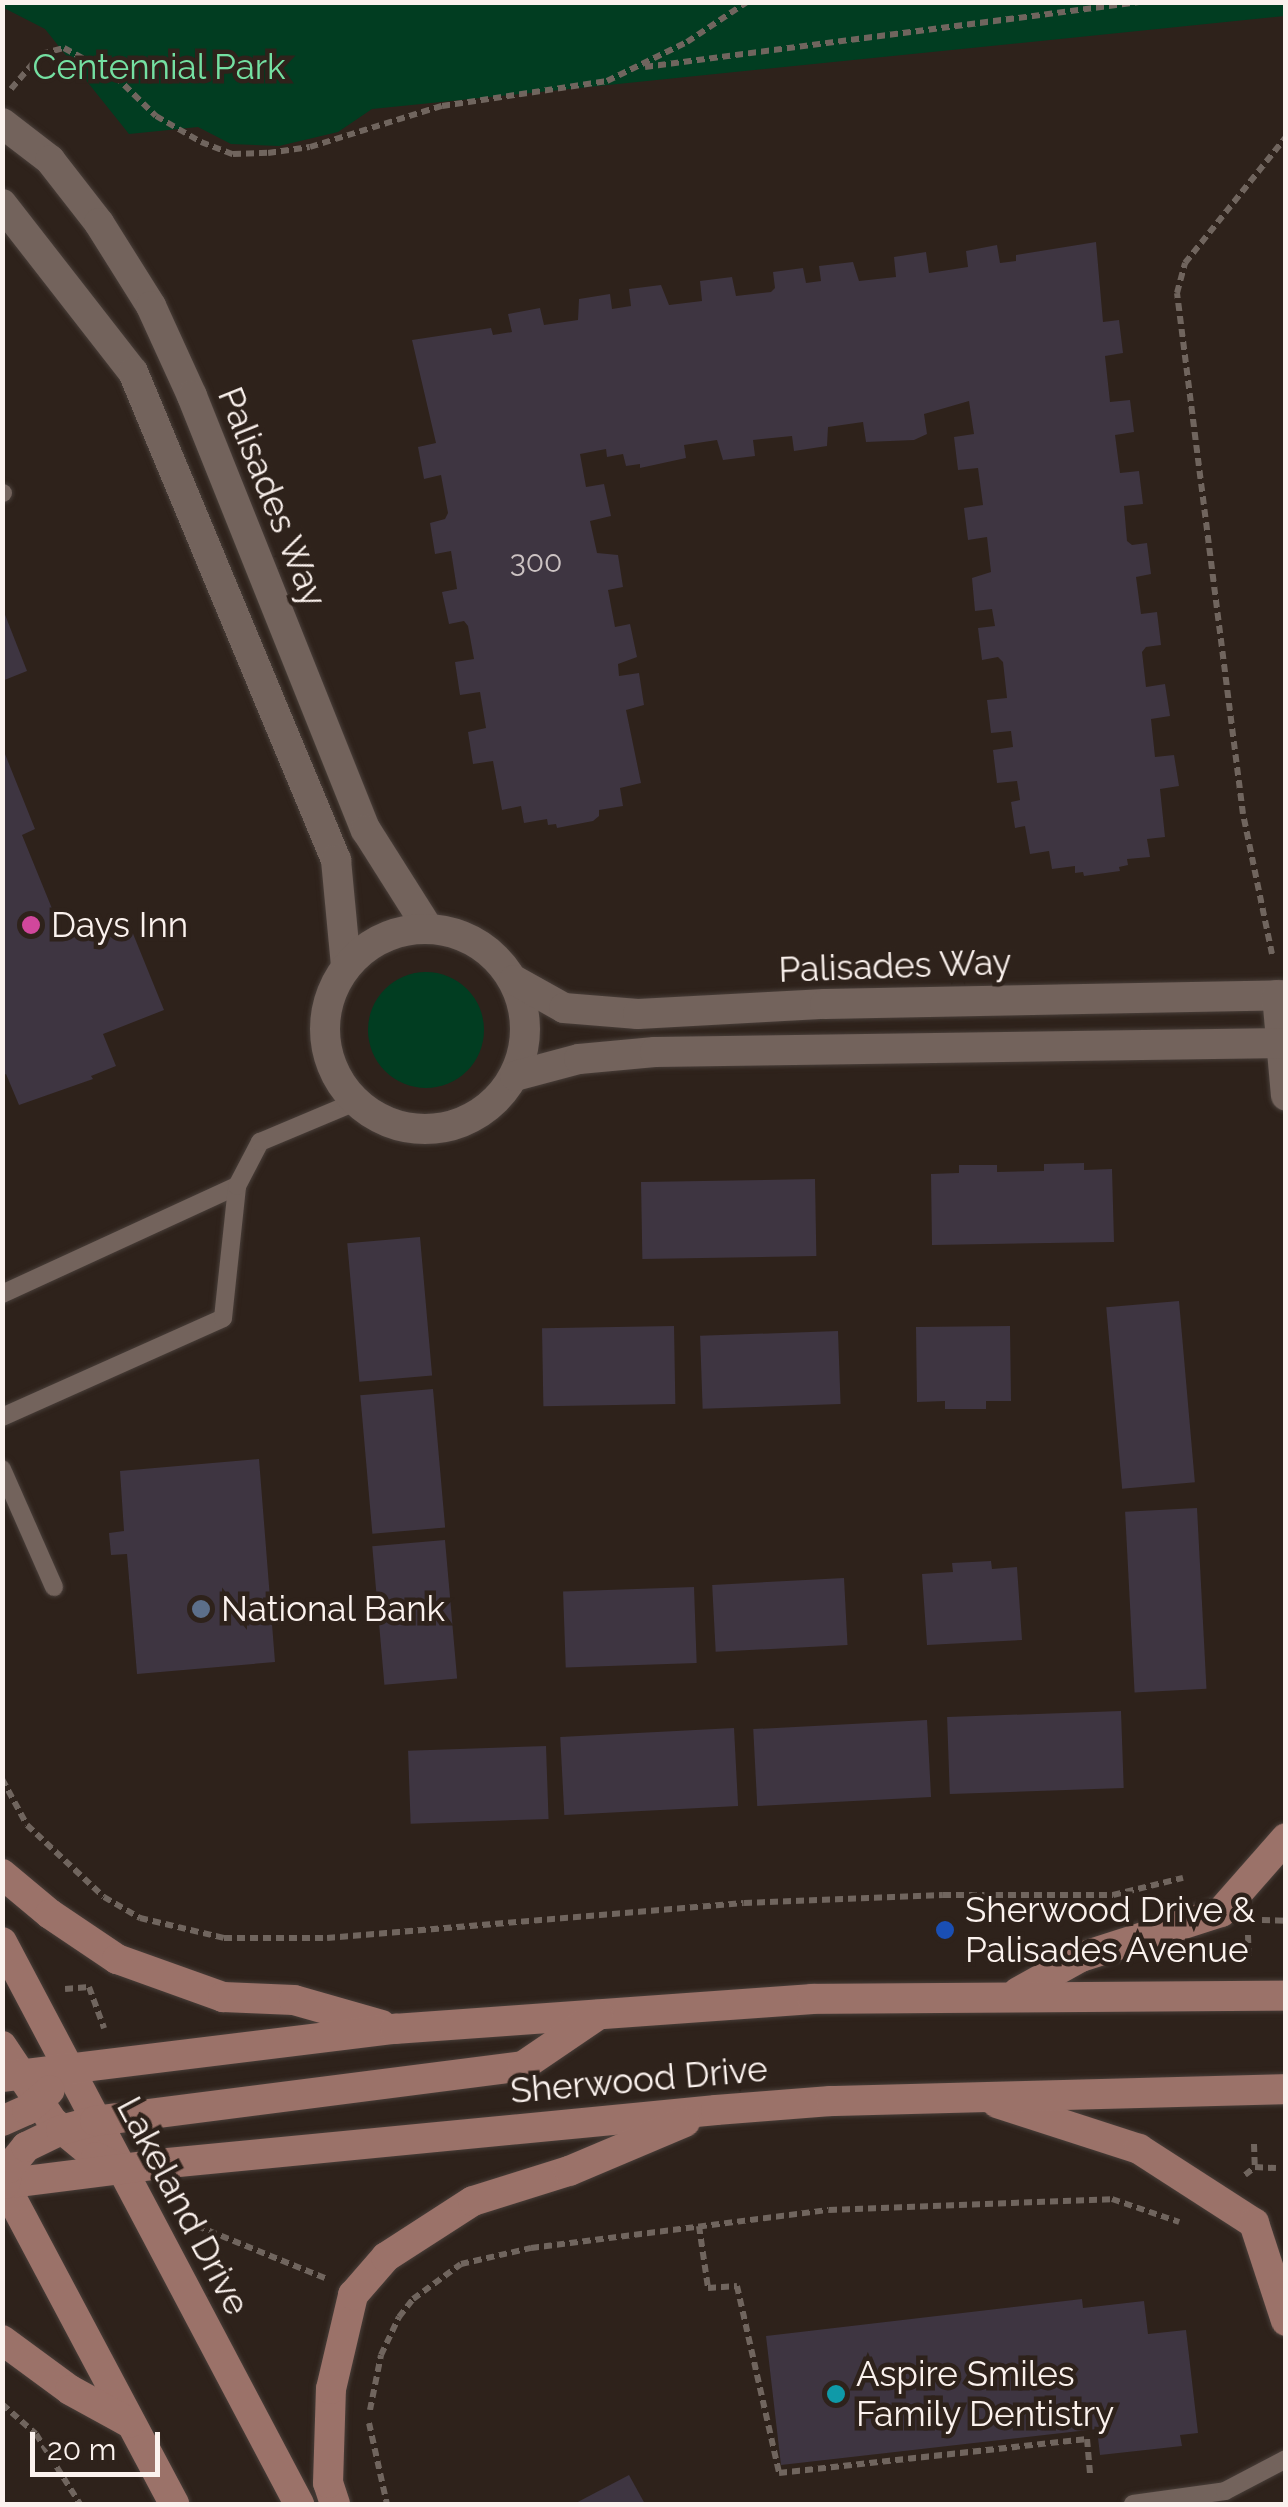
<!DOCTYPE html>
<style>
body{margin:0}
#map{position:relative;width:1288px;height:2507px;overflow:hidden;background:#2e221b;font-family:Raleway,sans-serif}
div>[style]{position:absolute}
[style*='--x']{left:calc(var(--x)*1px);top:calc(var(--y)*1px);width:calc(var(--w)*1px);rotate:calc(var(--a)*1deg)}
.green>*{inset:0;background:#013d21}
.round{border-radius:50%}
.building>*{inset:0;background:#3e3541;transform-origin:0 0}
.path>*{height:6px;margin-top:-3px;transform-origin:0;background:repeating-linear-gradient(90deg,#70655e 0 8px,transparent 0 13px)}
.roads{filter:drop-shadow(0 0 2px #483e39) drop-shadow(0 0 2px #483e39)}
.lane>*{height:18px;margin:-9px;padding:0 9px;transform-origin:9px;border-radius:9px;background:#73635c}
.street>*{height:30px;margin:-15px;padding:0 15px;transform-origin:15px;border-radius:15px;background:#73635c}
.street>.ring{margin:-15px;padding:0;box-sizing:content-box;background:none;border:30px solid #73635c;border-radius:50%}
.secondary>*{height:30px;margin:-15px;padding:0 15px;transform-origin:15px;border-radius:15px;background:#9b7269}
.dots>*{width:28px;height:28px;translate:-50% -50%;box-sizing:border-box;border:5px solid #2e221b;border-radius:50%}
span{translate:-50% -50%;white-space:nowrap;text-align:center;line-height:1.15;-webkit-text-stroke:9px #2e221b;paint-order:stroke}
.number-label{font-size:30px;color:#ccc3c3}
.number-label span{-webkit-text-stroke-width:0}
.park-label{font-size:35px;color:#74e0a2}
.street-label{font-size:35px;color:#fbf2ee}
.poi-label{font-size:35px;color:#fbf2ee}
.left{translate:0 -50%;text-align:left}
.frame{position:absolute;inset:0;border:5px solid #fbf2ee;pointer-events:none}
.scale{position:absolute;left:30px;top:2432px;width:130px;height:45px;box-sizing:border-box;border:5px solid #fbf2ee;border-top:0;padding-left:12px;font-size:30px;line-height:35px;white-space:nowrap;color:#fbf2ee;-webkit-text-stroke:8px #2e221b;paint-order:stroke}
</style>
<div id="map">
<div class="green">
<div style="clip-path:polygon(1285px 2px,1285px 16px,372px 109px,338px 132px,279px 146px,231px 144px,198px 127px,129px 134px,45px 29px,2px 7px,3px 2px)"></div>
<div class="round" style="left:368px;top:972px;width:116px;height:116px"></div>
</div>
<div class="building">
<div style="clip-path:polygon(1096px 242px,1103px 322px,1119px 320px,1123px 353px,1105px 356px,1110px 402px,1130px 400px,1134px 432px,1115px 435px,1120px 473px,1139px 471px,1143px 504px,1124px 506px,1127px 541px,1132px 545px,1147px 543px,1151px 574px,1136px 577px,1141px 614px,1157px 612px,1161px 645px,1146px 647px,1142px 652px,1146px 687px,1165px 684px,1170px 716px,1151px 719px,1155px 757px,1174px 755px,1179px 786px,1160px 789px,1165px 837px,1147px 839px,1150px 857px,1127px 859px,1128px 865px,1119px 867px,1120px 871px,1084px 876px,1083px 872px,1075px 873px,1075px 866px,1052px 869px,1049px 851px,1030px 854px,1025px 826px,1015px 828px,1011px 802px,1020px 800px,1017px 781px,997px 783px,993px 750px,1013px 747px,1011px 731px,991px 733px,987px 700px,1007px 698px,1003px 662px,998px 657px,982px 660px,978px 628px,995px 626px,992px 609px,975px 611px,972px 578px,991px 572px,987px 537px,968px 540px,964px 508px,983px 505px,978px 468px,958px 470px,954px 437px,974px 434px,969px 401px,924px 414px,927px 434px,914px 440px,866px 442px,863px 422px,828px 427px,827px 446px,794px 451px,792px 436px,753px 440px,755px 456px,723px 460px,717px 440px,684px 445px,686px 458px,640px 468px,640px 464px,626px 466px,623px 454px,607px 457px,606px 449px,580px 454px,586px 487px,604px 484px,611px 516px,590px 521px,597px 553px,618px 555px,623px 587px,608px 590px,615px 627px,630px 624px,637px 657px,618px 664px,619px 676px,639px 673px,644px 705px,626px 710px,641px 783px,620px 788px,623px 806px,599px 810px,599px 816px,593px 821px,557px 828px,556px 824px,548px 825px,547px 819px,524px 823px,521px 806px,502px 810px,493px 761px,473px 764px,468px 732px,486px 728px,480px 692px,460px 695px,455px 662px,474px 659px,468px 626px,464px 621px,449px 624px,442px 592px,457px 589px,451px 551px,435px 554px,430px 523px,445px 519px,448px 513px,441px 475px,424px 479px,418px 447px,436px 443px,412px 340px,491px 328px,493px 335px,512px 332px,508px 314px,540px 308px,544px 325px,578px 320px,579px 299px,610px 294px,612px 309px,631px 306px,629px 289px,661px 285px,669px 305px,702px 301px,700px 281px,732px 277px,736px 296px,771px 292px,775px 288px,773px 272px,803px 268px,806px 283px,821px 281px,819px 266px,853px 262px,859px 281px,896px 277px,894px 257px,926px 252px,929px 273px,968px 267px,966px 251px,997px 245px,1000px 263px,1016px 261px,1016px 255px)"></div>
<div style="clip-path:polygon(2px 607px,27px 671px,2px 681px)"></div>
<div style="clip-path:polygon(3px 749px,35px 829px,22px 835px,64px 938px,125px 914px,164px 1010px,103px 1034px,116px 1066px,91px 1076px,93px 1079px,19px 1105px,6px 1074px,2px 1076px)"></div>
<div style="clip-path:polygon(1084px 1163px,1084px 1170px,1112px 1169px,1114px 1242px,932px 1245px,931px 1174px,959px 1173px,959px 1165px,997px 1165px,997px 1172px,1044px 1171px,1044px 1164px)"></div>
<div style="left:815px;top:1179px;width:77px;height:174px;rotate:89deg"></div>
<div style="left:420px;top:1237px;width:139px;height:73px;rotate:85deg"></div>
<div style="left:1179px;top:1301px;width:182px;height:73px;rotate:85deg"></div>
<div style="left:674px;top:1326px;width:78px;height:132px;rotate:89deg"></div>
<div style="clip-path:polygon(1010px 1326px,1011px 1401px,986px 1401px,986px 1409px,945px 1409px,945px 1401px,917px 1402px,916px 1327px)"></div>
<div style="left:838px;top:1331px;width:73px;height:138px;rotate:88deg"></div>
<div style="left:433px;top:1389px;width:139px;height:73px;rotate:85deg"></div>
<div style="clip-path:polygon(259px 1459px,275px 1662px,137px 1674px,127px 1554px,111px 1555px,109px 1533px,124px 1531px,120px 1471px)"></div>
<div style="left:1197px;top:1508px;width:181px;height:72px;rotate:87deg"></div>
<div style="left:445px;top:1540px;width:139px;height:73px;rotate:85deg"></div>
<div style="clip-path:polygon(991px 1561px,992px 1569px,1017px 1567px,1022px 1640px,927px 1645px,922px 1574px,953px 1572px,952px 1563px)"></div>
<div style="left:844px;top:1578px;width:67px;height:132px;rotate:87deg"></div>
<div style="left:694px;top:1587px;width:76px;height:131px;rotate:88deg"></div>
<div style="left:1121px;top:1711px;width:77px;height:174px;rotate:88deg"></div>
<div style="left:927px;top:1720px;width:77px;height:174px;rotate:87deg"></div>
<div style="left:734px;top:1728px;width:78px;height:174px;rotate:87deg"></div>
<div style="left:546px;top:1746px;width:73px;height:138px;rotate:88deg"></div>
<div style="clip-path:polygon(1082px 2299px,1083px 2308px,1144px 2301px,1148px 2334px,1186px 2330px,1198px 2433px,1180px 2435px,1182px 2446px,1100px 2455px,1097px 2429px,781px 2465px,766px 2336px)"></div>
<div style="clip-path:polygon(629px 2475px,645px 2504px,574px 2504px)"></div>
</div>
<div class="path">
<div style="--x:645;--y:67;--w:498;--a:-7.5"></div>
<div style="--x:11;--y:89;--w:46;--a:-49.4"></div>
<div style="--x:41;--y:54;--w:24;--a:-15"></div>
<div style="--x:64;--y:48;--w:58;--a:28.8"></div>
<div style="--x:115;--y:76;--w:57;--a:44.3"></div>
<div style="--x:156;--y:116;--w:52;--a:30"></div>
<div style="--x:201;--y:142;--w:34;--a:21"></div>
<div style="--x:233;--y:154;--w:35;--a:-2"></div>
<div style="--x:268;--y:153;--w:42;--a:-8.1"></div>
<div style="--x:310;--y:147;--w:138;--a:-17.3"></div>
<div style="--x:442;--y:106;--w:167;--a:-8.6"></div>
<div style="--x:607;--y:81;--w:89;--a:-26"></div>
<div style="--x:687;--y:42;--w:72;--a:-33.7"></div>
<div style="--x:1272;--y:954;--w:143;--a:-101.7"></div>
<div style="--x:1243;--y:814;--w:525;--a:-97.22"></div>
<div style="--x:1177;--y:293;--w:31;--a:-75"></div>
<div style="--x:1185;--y:263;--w:161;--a:-51.3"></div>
<div style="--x:2;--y:1779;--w:52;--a:61.5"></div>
<div style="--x:27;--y:1825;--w:105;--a:43.1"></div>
<div style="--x:104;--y:1897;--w:42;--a:30.3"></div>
<div style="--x:140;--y:1918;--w:86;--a:13.4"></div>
<div style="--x:224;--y:1938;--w:103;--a:0"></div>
<div style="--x:327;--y:1938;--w:418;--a:-4.8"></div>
<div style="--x:744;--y:1903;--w:199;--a:-2.3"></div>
<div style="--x:943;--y:1895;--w:170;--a:0"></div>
<div style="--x:1113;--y:1895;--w:72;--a:-13.7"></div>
<div style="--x:1262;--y:1920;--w:24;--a:2"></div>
<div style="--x:1248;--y:1935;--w:26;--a:88"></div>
<div style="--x:89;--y:1987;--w:44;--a:69.9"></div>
<div style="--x:65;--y:1989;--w:24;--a:-5"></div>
<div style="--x:1254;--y:2144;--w:23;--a:88"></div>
<div style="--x:1245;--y:2175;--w:13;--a:-39"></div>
<div style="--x:1255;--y:2167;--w:21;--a:3"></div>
<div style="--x:197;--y:2226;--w:138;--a:22.1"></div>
<div style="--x:699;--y:2226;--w:63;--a:81.7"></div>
<div style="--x:708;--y:2288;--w:29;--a:-4"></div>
<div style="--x:737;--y:2286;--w:192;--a:77.3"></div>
<div style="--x:779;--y:2473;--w:310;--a:-6.3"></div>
<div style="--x:1087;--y:2439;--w:35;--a:85"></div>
<div style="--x:2;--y:2404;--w:45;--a:41.4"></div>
<div style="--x:36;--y:2434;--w:83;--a:57.8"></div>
<div style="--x:370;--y:2410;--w:56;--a:-78.7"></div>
<div style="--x:381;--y:2355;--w:42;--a:-64.7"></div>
<div style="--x:399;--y:2317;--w:23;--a:-52"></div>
<div style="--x:413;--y:2299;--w:59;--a:-36.1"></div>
<div style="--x:461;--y:2264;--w:72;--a:-12.9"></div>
<div style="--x:531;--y:2248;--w:300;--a:-7.3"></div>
<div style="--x:829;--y:2210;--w:283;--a:-2.2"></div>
<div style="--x:1112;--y:2199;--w:71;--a:18.9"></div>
<div style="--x:369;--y:2423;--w:83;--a:77.5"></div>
</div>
<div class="roads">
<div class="lane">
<div style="--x:2;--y:493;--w:1;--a:0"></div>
<div style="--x:2;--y:1294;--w:259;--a:-24.7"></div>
<div style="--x:2;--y:1417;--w:242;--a:-24.1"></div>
<div style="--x:223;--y:1318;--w:133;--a:-83.9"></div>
<div style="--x:237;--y:1186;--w:50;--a:-62.4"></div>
<div style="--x:260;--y:1142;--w:103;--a:-22.8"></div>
<div style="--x:2;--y:1469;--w:129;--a:66.2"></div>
<div style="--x:1133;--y:2504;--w:93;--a:-8"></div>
<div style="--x:1225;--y:2491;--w:69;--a:-27.7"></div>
</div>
<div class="street">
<div style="--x:2;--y:123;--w:61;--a:37.6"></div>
<div style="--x:50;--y:160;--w:80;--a:52.1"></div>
<div style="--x:99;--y:223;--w:98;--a:57.9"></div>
<div style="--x:151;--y:306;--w:99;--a:65.5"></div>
<div style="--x:192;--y:396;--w:468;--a:68.2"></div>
<div style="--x:366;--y:830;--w:116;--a:57.7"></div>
<div style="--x:2;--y:204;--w:213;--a:52.1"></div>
<div style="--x:133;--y:372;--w:529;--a:67.41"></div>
<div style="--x:336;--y:860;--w:106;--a:84.6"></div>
<div class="ring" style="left:325px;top:929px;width:170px;height:170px"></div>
<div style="--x:514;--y:980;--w:57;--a:29.2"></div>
<div style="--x:564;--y:1008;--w:74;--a:4.6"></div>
<div style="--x:638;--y:1014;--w:187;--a:-3.1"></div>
<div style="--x:825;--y:1004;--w:461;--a:-1.1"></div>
<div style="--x:1277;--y:995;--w:101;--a:84.9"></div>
<div style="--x:515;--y:1076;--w:66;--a:-14.9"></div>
<div style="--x:579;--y:1059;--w:76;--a:-5.3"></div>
<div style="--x:655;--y:1052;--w:631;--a:-0.82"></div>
</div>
<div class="secondary">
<div style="--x:2;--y:1874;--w:62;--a:39.8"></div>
<div style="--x:50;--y:1914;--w:81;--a:33.9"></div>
<div style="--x:117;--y:1959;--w:113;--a:19.7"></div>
<div style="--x:223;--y:1997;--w:71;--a:2.4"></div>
<div style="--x:294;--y:2000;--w:91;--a:15.9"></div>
<div style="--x:2;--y:1942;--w:636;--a:62.14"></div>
<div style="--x:1018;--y:1992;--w:72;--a:-29.1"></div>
<div style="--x:1081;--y:1957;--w:147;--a:-17.8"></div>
<div style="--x:1221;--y:1912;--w:98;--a:-48.7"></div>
<div style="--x:2;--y:2046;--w:90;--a:56.3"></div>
<div style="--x:52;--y:2121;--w:57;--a:39.3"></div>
<div style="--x:96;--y:2157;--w:28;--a:26"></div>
<div style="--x:2;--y:2077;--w:396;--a:-7"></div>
<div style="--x:395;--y:2029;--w:418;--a:-4.1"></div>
<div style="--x:812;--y:1999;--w:474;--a:-0.4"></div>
<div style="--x:997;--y:2103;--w:149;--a:17.9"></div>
<div style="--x:1139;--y:2149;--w:137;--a:32.8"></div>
<div style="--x:1254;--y:2223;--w:103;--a:71.9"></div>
<div style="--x:2;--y:2121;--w:27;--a:-24"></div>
<div style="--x:27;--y:2110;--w:30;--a:-41"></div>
<div style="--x:2;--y:2180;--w:367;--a:62"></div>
<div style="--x:2;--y:2184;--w:167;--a:-7.2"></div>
<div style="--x:168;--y:2163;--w:551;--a:-5.52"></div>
<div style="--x:716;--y:2110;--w:115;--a:-4.5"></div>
<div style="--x:831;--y:2101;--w:455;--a:-1.5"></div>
<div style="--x:5;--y:2184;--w:16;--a:-76"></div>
<div style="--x:9;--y:2168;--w:27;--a:-51"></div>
<div style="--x:26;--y:2147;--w:39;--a:-26"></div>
<div style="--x:61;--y:2130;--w:35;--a:-15"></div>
<div style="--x:95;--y:2121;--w:432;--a:-7.3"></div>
<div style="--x:523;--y:2066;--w:91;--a:-34.2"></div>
<div style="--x:2;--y:2340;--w:84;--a:36.3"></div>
<div style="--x:70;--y:2390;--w:68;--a:28.8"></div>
<div style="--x:335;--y:2504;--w:22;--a:-108"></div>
<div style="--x:328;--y:2483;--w:94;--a:-88.2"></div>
<div style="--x:331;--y:2389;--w:97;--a:-76.8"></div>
<div style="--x:353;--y:2295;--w:50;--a:-49"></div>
<div style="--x:386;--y:2257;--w:103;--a:-32.8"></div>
<div style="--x:473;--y:2201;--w:101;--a:-17.4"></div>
<div style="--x:569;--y:2171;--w:126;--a:-22.9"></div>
</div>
</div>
<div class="dots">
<div style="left:31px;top:925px;background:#d1479c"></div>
<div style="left:201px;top:1609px;background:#5c6f8a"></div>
<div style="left:945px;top:1930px;background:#1a4fb4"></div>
<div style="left:836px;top:2394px;background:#0f9aa8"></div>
</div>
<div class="number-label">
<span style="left:536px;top:562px">300</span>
</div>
<div class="park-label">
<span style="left:159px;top:67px">Centennial Park</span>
</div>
<div class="street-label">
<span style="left:272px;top:497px;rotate:68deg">Palisades Way</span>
<span style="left:895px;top:966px;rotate:-2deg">Palisades Way</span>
<span style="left:639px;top:2080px;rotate:-5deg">Sherwood Drive</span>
<span style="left:183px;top:2206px;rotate:62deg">Lakeland Drive</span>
</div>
<div class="poi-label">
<span class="left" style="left:51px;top:925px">Days Inn</span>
<span class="left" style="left:221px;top:1609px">National Bank</span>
<span class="left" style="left:965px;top:1930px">Sherwood Drive &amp;<br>Palisades Avenue</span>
<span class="left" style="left:856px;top:2394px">Aspire Smiles<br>Family Dentistry</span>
</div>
<div class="frame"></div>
<div class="scale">20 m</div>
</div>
